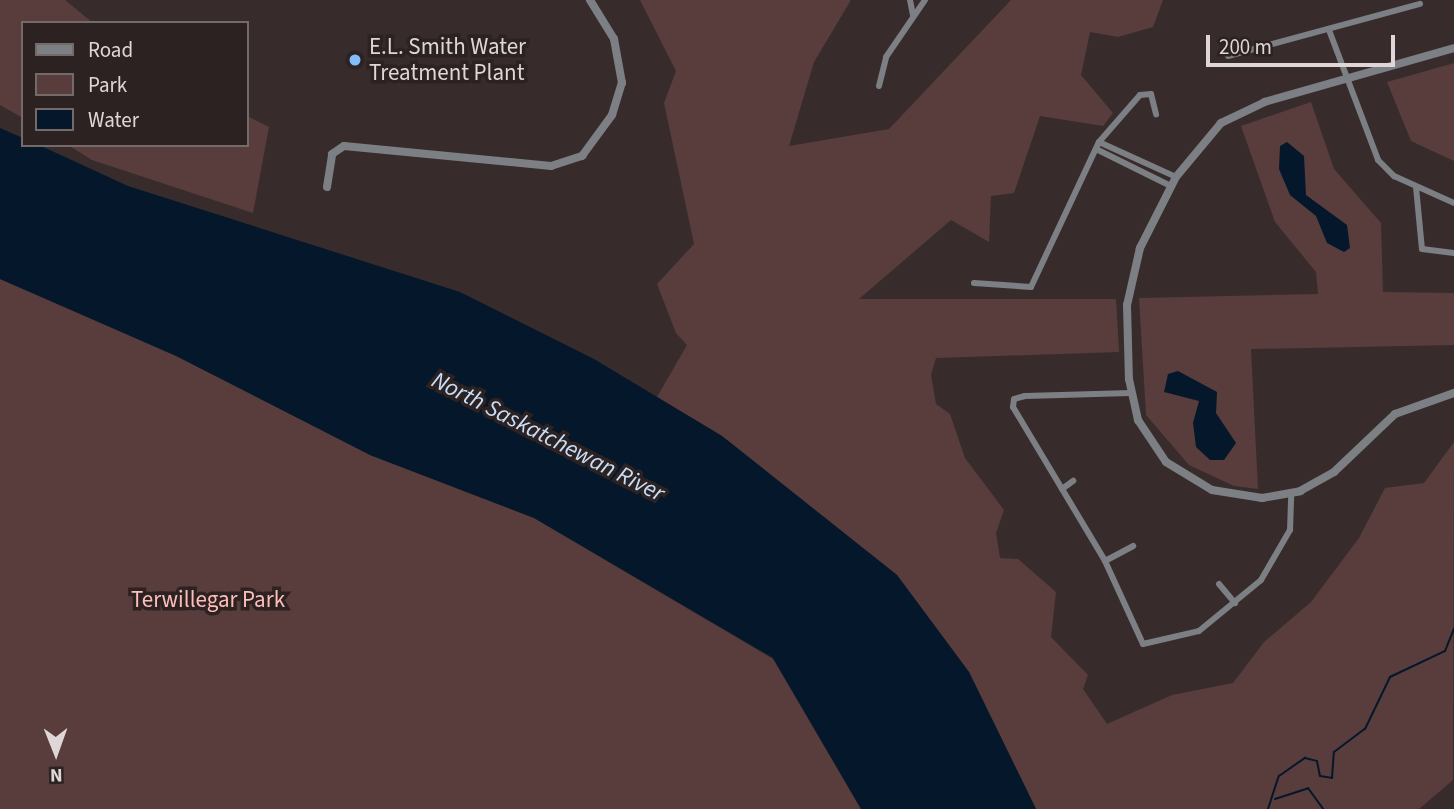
<!DOCTYPE html>
<style>
body{margin:0}
#map{position:relative;width:1454px;height:809px;overflow:hidden;background:#372c2b;font-family:"Source Sans 3",sans-serif}
div>[style]{position:absolute}
[style*='--x']{left:calc(var(--x)*1px);top:calc(var(--y)*1px);width:calc(var(--w)*1px);rotate:calc(var(--a)*1deg)}
.green>*{inset:0;background:#583d3c}
.water>*{inset:0;background:#05172a}
.stream>*{height:2px;margin:-1px;padding:0 1px;transform-origin:1px;border-radius:1px;background:#05172a}
.minor>*{height:6px;margin:-3px;padding:0 3px;transform-origin:3px;border-radius:3px;background:#7c7f83}
.tertiary>*{height:8px;margin:-4px;padding:0 4px;transform-origin:4px;border-radius:4px;background:#7c7f83}
.dots>*{width:19px;height:19px;translate:-50% -50%;box-sizing:border-box;border:4px solid #2d2222;border-radius:50%}
span{translate:-50% -50%;white-space:nowrap;text-align:center;line-height:1.15;-webkit-text-stroke:7px #2d2222;paint-order:stroke}
.poi-label{font-size:23px;color:#dfd7d7}
.left{translate:0 -50%;text-align:left}
.park-label{font-size:23px;color:#fdbdb9}
.water-label{font-size:24px;color:#c7dffa;font-style:italic}
.legend{position:absolute;left:21px;top:21px;width:228px;height:126px;box-sizing:border-box;background:#2d2222;border:2px solid #746a6a;margin:0;padding:9px 12px;list-style:none;font-size:21px;color:#dfd7d7}
.legend li{display:flex;align-items:center;gap:14px;height:35px}
.legend b{width:35px;border:2px solid #746a6a}
.north{position:absolute;left:21px;top:718px;width:70px;height:70px;-webkit-text-stroke:5px #2d2222;paint-order:stroke;rotate:179deg;font-size:19px;font-weight:700;line-height:28px;text-align:center;color:#dfd7d7}
.north::after{content:'';display:block;margin:auto;width:24px;height:32px;background:#dfd7d7;clip-path:polygon(50% 0,100% 100%,50% 72%,0 100%)}
.scale{position:absolute;left:1206px;top:35px;width:189px;height:32px;box-sizing:border-box;border:4px solid #dfd7d7;border-top:0;padding-left:9px;font-size:21px;line-height:24px;white-space:nowrap;color:#dfd7d7;-webkit-text-stroke:5px #2d2222;paint-order:stroke}
</style>
<div id="map">
<div class="green">
<div style="clip-path:polygon(0 0,65px 0,93px 23px,23px 23px,23px 118px,0 105px)"></div>
<div style="clip-path:polygon(640px 0,851px 0,814px 62px,789px 146px,889px 129px,1011px 0,1163px 0,1153px 27px,1118px 37px,1090px 32px,1081px 75px,1113px 113px,1103px 126px,1040px 116px,1014px 193px,991px 196px,989px 242px,951px 220px,859px 299px,1116px 299px,1119px 352px,936px 358px,931px 375px,936px 404px,950px 414px,965px 458px,1004px 510px,996px 533px,1000px 558px,1018px 559px,1056px 592px,1051px 637px,1088px 675px,1083px 689px,1107px 724px,1172px 695px,1233px 683px,1264px 642px,1311px 602px,1359px 538px,1385px 488px,1424px 483px,1454px 442px,1453px 780px,1419px 809px,1036px 809px,969px 672px,897px 575px,722px 436px,657px 397px,687px 345px,676px 333px,657px 284px,694px 244px,664px 103px,676px 71px)"></div>
<div style="clip-path:polygon(1454px 63px,1454px 161px,1411px 141px,1387px 82px)"></div>
<div style="clip-path:polygon(1311px 102px,1334px 169px,1381px 223px,1383px 292px,1454px 293px,1454px 345px,1251px 349px,1258px 489px,1234px 486px,1189px 465px,1146px 415px,1139px 298px,1318px 294px,1316px 272px,1275px 222px,1241px 126px)"></div>
<div style="clip-path:polygon(247px 116px,269px 127px,253px 213px,92px 160px,68px 145px,247px 145px)"></div>
<div style="clip-path:polygon(0 279px,176px 355px,370px 455px,534px 518px,773px 659px,861px 809px,0 809px)"></div>
</div>
<div class="water">
<div style="clip-path:polygon(0 128px,23px 138px,23px 145px,39px 145px,128px 186px,460px 292px,594px 359px,722px 436px,897px 575px,969px 672px,1036px 809px,861px 809px,773px 658px,534px 518px,370px 455px,176px 356px,0 279px)"></div>
<div style="clip-path:polygon(1287px 142px,1304px 156px,1306px 195px,1347px 225px,1350px 248px,1344px 252px,1327px 243px,1316px 216px,1290px 195px,1279px 169px,1280px 146px)"></div>
<div style="clip-path:polygon(1178px 371px,1217px 392px,1216px 413px,1236px 443px,1224px 460px,1210px 460px,1196px 447px,1193px 423px,1199px 401px,1164px 392px,1168px 374px)"></div>
</div>
<div class="stream">
<div style="--x:1275;--y:799;--w:35;--a:-18"></div>
<div style="--x:1308;--y:788;--w:26;--a:54"></div>
<div style="--x:1268;--y:809;--w:35;--a:-72"></div>
<div style="--x:1279;--y:776;--w:32;--a:-35"></div>
<div style="--x:1305;--y:758;--w:12;--a:14"></div>
<div style="--x:1317;--y:761;--w:15;--a:79"></div>
<div style="--x:1320;--y:776;--w:12;--a:9"></div>
<div style="--x:1332;--y:778;--w:26;--a:-86"></div>
<div style="--x:1334;--y:752;--w:39;--a:-37"></div>
<div style="--x:1365;--y:729;--w:58;--a:-64.3"></div>
<div style="--x:1390;--y:677;--w:61;--a:-25.3"></div>
<div style="--x:1445;--y:651;--w:24;--a:-68"></div>
</div>
<div class="minor">
<div style="--x:910;--y:0;--w:16;--a:79"></div>
<div style="--x:1329;--y:30;--w:139;--a:69.3"></div>
<div style="--x:1378;--y:160;--w:23;--a:45"></div>
<div style="--x:1394;--y:176;--w:66;--a:24.2"></div>
<div style="--x:1228;--y:56;--w:199;--a:-15.2"></div>
<div style="--x:879;--y:86;--w:30;--a:-76"></div>
<div style="--x:886;--y:57;--w:69;--a:-55.6"></div>
<div style="--x:1099;--y:142;--w:85;--a:24.4"></div>
<div style="--x:1096;--y:149;--w:84;--a:26.3"></div>
<div style="--x:1416;--y:187;--w:62;--a:84.5"></div>
<div style="--x:1422;--y:249;--w:32;--a:7"></div>
<div style="--x:974;--y:283;--w:57;--a:4"></div>
<div style="--x:1031;--y:287;--w:160;--a:-64.9"></div>
<div style="--x:1099;--y:142;--w:62;--a:-48.9"></div>
<div style="--x:1140;--y:95;--w:11;--a:-5"></div>
<div style="--x:1151;--y:94;--w:21;--a:76"></div>
<div style="--x:1131;--y:393;--w:106;--a:178.4"></div>
<div style="--x:1025;--y:396;--w:11;--a:165"></div>
<div style="--x:1014;--y:399;--w:8;--a:97"></div>
<div style="--x:1013;--y:407;--w:179;--a:59.1"></div>
<div style="--x:1105;--y:561;--w:91;--a:65.4"></div>
<div style="--x:1143;--y:644;--w:57;--a:-13.1"></div>
<div style="--x:1199;--y:631;--w:80;--a:-39.4"></div>
<div style="--x:1261;--y:580;--w:58;--a:-59.9"></div>
<div style="--x:1290;--y:530;--w:37;--a:-88"></div>
<div style="--x:1062;--y:489;--w:14;--a:-36"></div>
<div style="--x:1105;--y:561;--w:32;--a:-28"></div>
<div style="--x:1219;--y:584;--w:25;--a:50"></div>
</div>
<div class="tertiary">
<div style="--x:1454;--y:48;--w:197;--a:164.1"></div>
<div style="--x:1265;--y:102;--w:49;--a:154.5"></div>
<div style="--x:1221;--y:123;--w:70;--a:129.8"></div>
<div style="--x:1176;--y:177;--w:80;--a:116.9"></div>
<div style="--x:1140;--y:248;--w:58;--a:102.8"></div>
<div style="--x:1127;--y:305;--w:74;--a:88.5"></div>
<div style="--x:1129;--y:379;--w:42;--a:77.6"></div>
<div style="--x:1138;--y:420;--w:50;--a:56.3"></div>
<div style="--x:1166;--y:462;--w:54;--a:31.3"></div>
<div style="--x:1212;--y:490;--w:51;--a:9.1"></div>
<div style="--x:1262;--y:498;--w:39;--a:-10"></div>
<div style="--x:1300;--y:491;--w:39;--a:-29"></div>
<div style="--x:1334;--y:472;--w:84;--a:-43.6"></div>
<div style="--x:1395;--y:414;--w:63;--a:-19.6"></div>
<div style="--x:327;--y:187;--w:33;--a:-81"></div>
<div style="--x:332;--y:154;--w:14;--a:-34"></div>
<div style="--x:344;--y:146;--w:208;--a:5.5"></div>
<div style="--x:551;--y:166;--w:33;--a:-18"></div>
<div style="--x:582;--y:156;--w:51;--a:-53.8"></div>
<div style="--x:612;--y:115;--w:34;--a:-73"></div>
<div style="--x:622;--y:83;--w:45;--a:-100.3"></div>
<div style="--x:614;--y:39;--w:46;--a:-121.6"></div>
</div>
<div class="dots">
<div style="left:355px;top:60px;background:#82bcfa"></div>
</div>
<div class="poi-label">
<span class="left" style="left:369px;top:60px">E.L. Smith Water<br>Treatment Plant</span>
</div>
<div class="park-label">
<span style="left:208px;top:600px">Terwillegar Park</span>
</div>
<div class="water-label">
<span style="left:548px;top:437px;rotate:27deg">North Saskatchewan River</span>
</div>
<ul class="legend">
<li><b style="height:9px;background:#7c7f83"></b>Road</li>
<li><b style="height:19px;background:#583d3c"></b>Park</li>
<li><b style="height:19px;background:#05172a"></b>Water</li>
</ul>
<div class="north">N</div>
<div class="scale">200 m</div>
</div>
